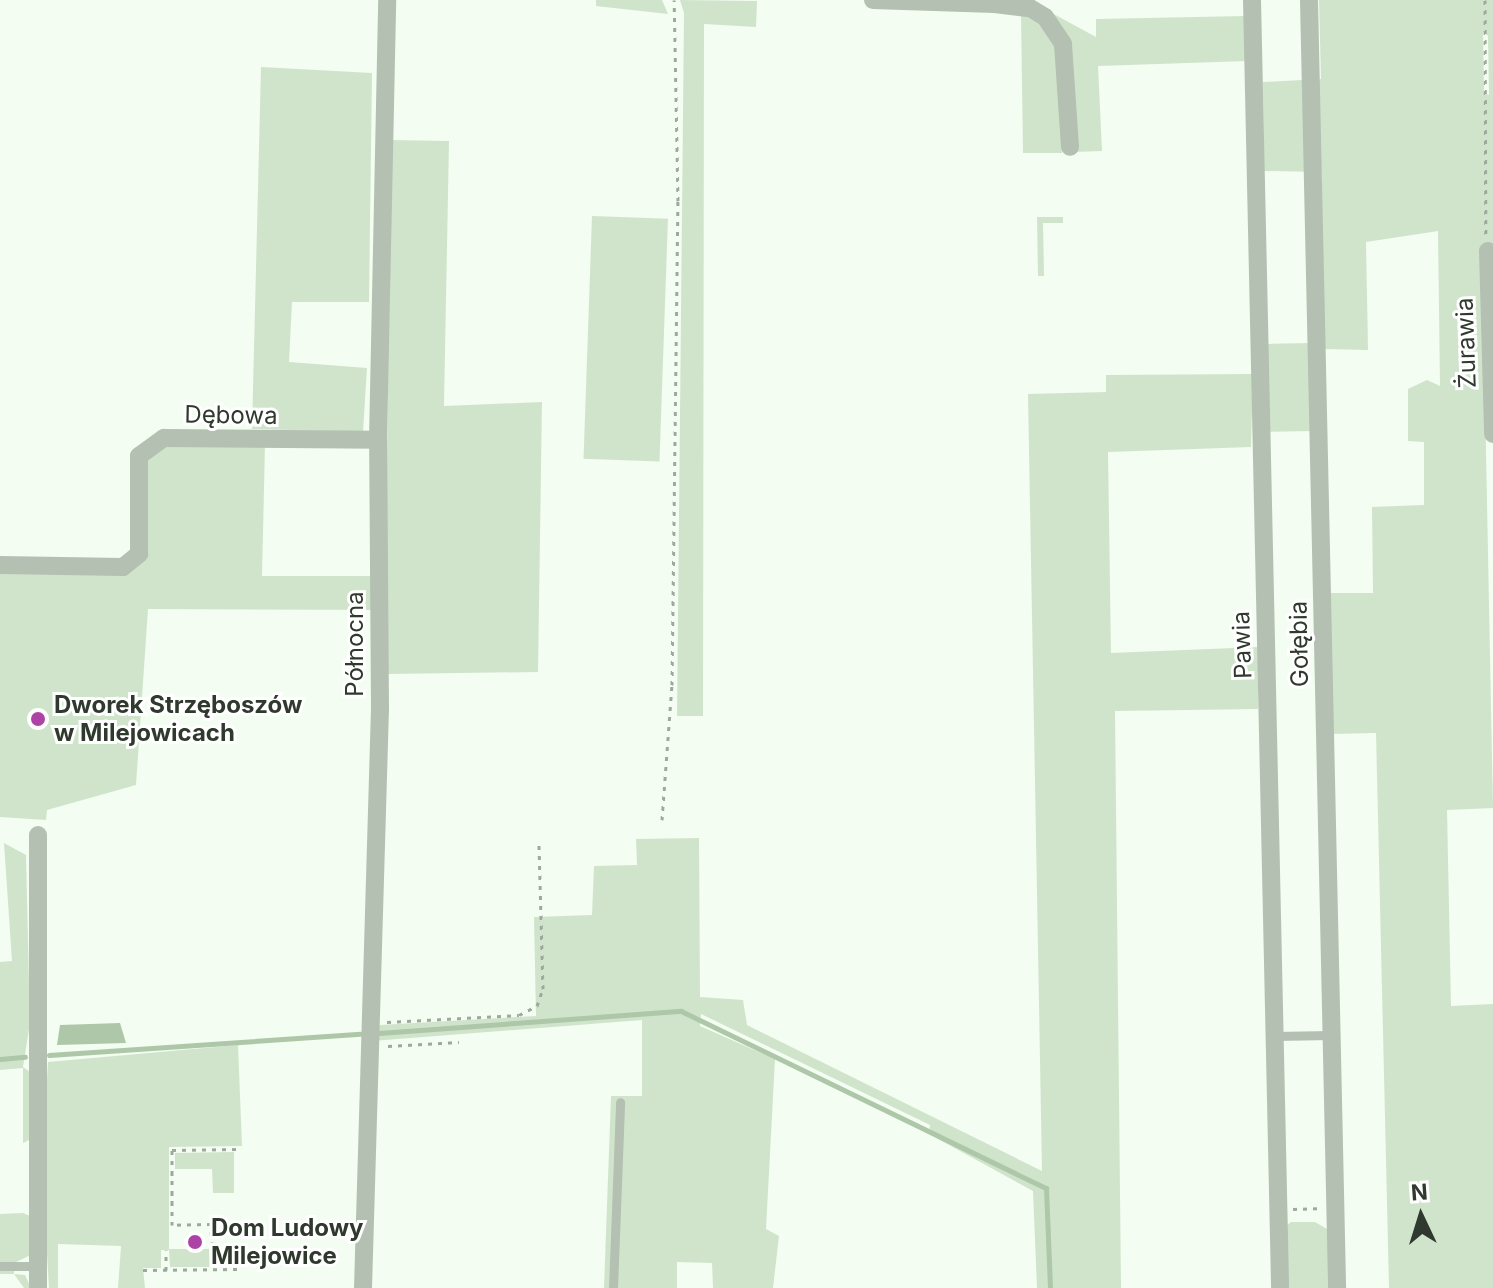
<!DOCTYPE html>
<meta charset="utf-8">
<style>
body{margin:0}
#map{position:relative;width:1493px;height:1288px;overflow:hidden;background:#f3fdf1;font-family:Inter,sans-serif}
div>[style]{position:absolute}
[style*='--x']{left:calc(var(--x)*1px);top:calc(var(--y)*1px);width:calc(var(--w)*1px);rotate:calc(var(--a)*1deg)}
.green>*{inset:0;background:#d0e4cc;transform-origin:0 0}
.water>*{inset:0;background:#adc7a8}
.stream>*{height:5px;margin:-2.5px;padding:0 2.5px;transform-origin:2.5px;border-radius:2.5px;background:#adc7a8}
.path>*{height:3px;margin-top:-1.5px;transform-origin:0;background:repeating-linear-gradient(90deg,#9ea89c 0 4px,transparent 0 10px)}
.lane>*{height:9px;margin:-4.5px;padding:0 4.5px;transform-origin:4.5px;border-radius:4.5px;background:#b4c0b2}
.street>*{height:18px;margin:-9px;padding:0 9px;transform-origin:9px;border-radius:9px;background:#b4c0b2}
.dots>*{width:22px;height:22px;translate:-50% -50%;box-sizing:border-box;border:4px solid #fff;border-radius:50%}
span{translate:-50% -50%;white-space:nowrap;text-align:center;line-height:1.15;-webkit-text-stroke:6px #fff;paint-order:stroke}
.street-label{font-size:24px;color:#2f392d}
.poi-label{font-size:24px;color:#2f392d;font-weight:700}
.left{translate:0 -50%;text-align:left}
.north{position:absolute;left:1381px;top:1176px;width:80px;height:80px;-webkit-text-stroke:6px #fff;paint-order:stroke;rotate:356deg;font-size:22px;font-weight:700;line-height:32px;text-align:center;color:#2f392d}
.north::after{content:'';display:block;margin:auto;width:28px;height:36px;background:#2f392d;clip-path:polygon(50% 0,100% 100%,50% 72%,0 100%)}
</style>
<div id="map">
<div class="green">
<div style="clip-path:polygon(596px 0,662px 0,668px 14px,596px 6px)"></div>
<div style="clip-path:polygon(680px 0,757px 1px,756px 27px,704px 24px,703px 716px,677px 716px,684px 13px)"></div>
<div style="clip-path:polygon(evenodd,1319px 0,1493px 0,1493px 246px,1482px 247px,1493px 808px,1447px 810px,1451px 1006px,1493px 1004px,1493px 1288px,1389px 1288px,1376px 733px,1332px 734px,1328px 593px,1373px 593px,1372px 507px,1424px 505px,1424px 442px,1408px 441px,1408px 389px,1427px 380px,1440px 386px,1438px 231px,1366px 242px,1368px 350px,1322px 349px,1322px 172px,1264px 171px,1263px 82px,1321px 79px,1319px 0,1483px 32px,1488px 36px,1489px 95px,1484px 93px,1483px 32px)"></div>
<div style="clip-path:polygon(1050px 12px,1096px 37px,1096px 19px,1245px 16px,1247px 61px,1098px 66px,1102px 151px,1073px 152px)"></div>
<div style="clip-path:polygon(1021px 14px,1037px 22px,1058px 47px,1062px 153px,1023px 153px)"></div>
<div style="clip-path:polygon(261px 67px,372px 73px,369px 302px,292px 302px,289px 362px,367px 368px,363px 432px,252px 429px)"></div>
<div style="clip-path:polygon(390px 140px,449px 141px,444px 406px,542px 402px,538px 672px,388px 674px,387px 610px,148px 609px,136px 785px,47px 810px,46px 820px,0 817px,0 570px,136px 567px,148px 458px,171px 443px,265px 444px,262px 576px,386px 576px)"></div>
<div style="left:592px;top:216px;width:76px;height:243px;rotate:2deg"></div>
<div style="clip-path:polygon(1037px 217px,1063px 217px,1063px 223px,1043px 223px,1044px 276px,1038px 276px)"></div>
<div style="left:1313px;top:343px;width:88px;height:46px;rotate:89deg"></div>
<div style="clip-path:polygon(1253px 374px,1251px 447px,1108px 452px,1111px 653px,1258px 647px,1258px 709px,1115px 711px,1121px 1288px,1037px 1288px,1033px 1191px,929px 1134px,930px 1125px,701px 1014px,700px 1026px,775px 1059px,766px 1229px,779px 1236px,773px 1288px,713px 1288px,712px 1263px,677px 1262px,677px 1288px,604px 1288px,611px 1096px,642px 1096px,642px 1020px,372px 1041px,380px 1025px,536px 1016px,534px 917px,592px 915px,594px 866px,637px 865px,636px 839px,699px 838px,700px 997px,743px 1000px,747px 1025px,1042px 1171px,1028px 394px,1106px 392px,1106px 375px)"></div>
<div style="clip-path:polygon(4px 843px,26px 855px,30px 1023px,23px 1067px,30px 1072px,29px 1140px,23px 1143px,23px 1068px,0 1070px,0 962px,12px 961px)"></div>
<div style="clip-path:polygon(238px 1045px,242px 1146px,169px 1147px,169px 1249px,209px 1249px,210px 1267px,170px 1267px,169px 1250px,161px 1250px,161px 1268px,143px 1268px,145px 1288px,118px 1288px,121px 1246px,58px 1244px,58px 1288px,49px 1288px,42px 1167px,48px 1062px)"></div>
<div style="clip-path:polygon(234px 1152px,234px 1193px,213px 1193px,212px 1169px,175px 1169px,175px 1153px)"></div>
<div style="clip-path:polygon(23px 1213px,30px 1216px,31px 1255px,14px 1263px,14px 1274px,25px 1275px,31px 1288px,24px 1288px,14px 1274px,0 1274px,0 1214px)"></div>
<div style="clip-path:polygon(1291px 1222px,1315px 1222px,1327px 1229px,1330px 1288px,1288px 1288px,1285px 1227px)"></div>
</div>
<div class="water">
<div style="clip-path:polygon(120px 1023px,126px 1043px,57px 1045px,60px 1025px)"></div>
</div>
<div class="stream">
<div style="--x:379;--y:1033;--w:303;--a:-4.2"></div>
<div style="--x:681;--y:1011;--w:406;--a:25.9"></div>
<div style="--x:1046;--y:1188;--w:100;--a:87.7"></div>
<div style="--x:49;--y:1055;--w:312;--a:-3.9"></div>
<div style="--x:0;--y:1059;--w:25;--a:-5"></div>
</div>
<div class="path">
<div style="--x:1485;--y:0;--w:236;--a:89.8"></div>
<div style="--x:662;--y:820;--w:135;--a:-85.8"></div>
<div style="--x:672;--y:685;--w:484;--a:-89.3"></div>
<div style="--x:678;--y:201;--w:201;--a:-91.1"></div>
<div style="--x:387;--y:1022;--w:132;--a:-3"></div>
<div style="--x:519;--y:1015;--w:20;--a:-27"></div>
<div style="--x:537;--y:1006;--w:18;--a:-71"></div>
<div style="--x:543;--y:989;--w:146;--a:-91.6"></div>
<div style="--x:388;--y:1046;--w:71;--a:-3.2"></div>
<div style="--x:1293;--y:1209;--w:24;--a:-2"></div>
<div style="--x:211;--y:1235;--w:11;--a:-90"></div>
<div style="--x:211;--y:1224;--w:39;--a:179"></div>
<div style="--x:172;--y:1225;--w:75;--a:-90"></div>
<div style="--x:172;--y:1150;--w:66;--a:-0.9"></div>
<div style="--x:212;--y:1242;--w:27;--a:90"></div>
<div style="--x:143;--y:1270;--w:96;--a:-0.6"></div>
<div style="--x:166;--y:1270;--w:20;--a:-90"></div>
</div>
<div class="lane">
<div style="--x:1275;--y:1036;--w:56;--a:-1"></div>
<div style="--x:0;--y:1266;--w:37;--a:0"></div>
<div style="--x:613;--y:1288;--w:186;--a:-87.8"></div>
</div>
<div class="street">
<div style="--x:873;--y:0;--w:122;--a:1.9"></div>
<div style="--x:995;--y:4;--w:35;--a:7"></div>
<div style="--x:1030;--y:8;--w:17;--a:31"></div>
<div style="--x:1045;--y:17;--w:32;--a:56"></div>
<div style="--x:1063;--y:44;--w:103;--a:86.1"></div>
<div style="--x:1252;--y:0;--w:1288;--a:88.75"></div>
<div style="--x:1309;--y:0;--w:1288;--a:88.75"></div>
<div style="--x:1488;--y:251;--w:183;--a:88.4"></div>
<div style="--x:0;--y:565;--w:123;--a:0.9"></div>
<div style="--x:123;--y:567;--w:21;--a:-39"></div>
<div style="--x:139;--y:554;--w:98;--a:-90"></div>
<div style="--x:139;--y:456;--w:31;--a:-36"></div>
<div style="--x:164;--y:438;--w:214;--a:0.5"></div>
<div style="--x:38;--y:1288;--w:453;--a:-90"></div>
<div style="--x:363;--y:1288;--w:579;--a:-88.32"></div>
<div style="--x:380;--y:709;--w:269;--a:-90.4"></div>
<div style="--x:378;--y:440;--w:440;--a:-88.8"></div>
</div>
<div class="dots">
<div style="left:38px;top:719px;background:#ad43a4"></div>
<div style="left:195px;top:1242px;background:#ad43a4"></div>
</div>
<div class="street-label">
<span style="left:1466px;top:343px;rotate:-92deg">Żurawia</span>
<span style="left:231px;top:415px;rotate:1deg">Dębowa</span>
<span style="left:355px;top:644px;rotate:-90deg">Północna</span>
<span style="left:1299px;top:644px;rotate:-91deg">Gołębia</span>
<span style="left:1242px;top:645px;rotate:-92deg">Pawia</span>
</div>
<div class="poi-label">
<span class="left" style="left:54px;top:719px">Dworek Strzęboszów<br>w Milejowicach</span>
<span class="left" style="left:211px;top:1242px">Dom Ludowy<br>Milejowice</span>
</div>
<div class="north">N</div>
</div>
